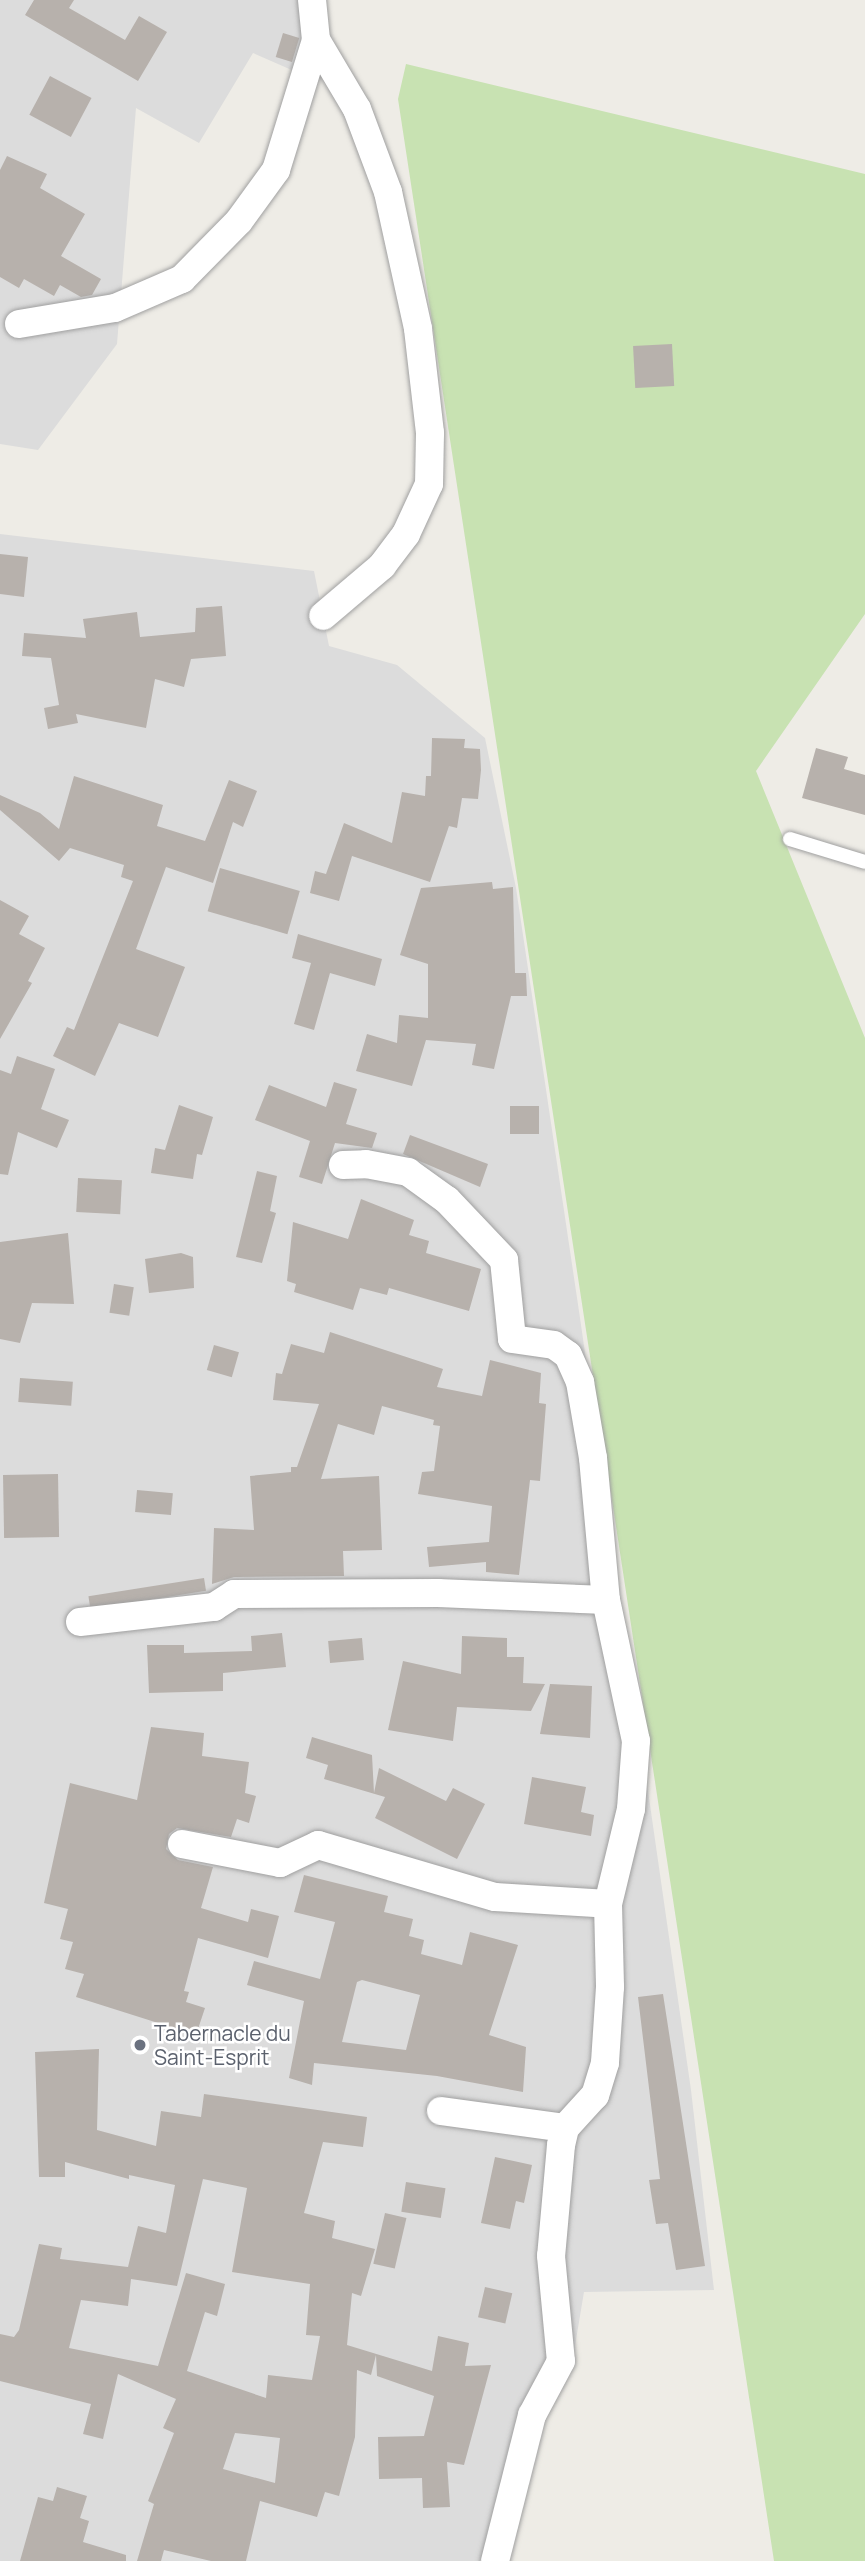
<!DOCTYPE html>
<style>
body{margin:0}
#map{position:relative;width:865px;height:2561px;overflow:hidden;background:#eeece6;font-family:Manrope,sans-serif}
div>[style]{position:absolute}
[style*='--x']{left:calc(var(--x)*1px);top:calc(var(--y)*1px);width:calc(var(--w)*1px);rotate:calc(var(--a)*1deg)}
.residential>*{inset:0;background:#dcdcdc}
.grass>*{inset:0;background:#c8e2b2}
.building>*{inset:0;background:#b7b1ac;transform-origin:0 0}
.roads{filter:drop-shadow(0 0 2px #a0a0a0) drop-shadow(0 0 2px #a0a0a0)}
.service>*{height:14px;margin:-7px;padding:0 7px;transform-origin:7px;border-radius:7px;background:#fff}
.minor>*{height:28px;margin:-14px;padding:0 14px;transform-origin:14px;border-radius:14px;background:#fff}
.dots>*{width:19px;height:19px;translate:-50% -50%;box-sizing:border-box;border:4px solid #fff;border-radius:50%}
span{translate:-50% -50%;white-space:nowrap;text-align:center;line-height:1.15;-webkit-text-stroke:5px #fff;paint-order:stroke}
.worship-label{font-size:21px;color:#5b616d}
.left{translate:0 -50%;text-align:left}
</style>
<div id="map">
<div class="residential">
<div style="clip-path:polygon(0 0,320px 0,310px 78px,253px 53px,199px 143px,136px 108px,117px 344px,38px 450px,0 444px)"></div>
<div style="clip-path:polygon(0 534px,314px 571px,329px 646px,397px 665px,485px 738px,516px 888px,580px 1318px,691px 2090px,714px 2290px,584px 2292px,571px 2370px,535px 2438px,508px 2561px,0 2561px)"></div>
</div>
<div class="grass">
<div style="clip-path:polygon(406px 64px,865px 174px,865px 614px,756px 771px,865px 1038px,865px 2561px,774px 2561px,398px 99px)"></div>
</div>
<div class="building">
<div style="clip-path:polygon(34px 0,74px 0,69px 8px,125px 40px,139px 16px,167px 32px,138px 81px,25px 15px)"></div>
<div style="left:283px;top:33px;width:17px;height:25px;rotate:17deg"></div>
<div style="left:50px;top:76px;width:47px;height:44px;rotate:28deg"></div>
<div style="clip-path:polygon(7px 156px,47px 174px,40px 188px,85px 214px,61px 256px,101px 279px,92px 295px,81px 297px,60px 285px,54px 296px,24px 279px,19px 288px,0 277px,0 170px)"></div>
<div style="left:672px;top:344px;width:42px;height:39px;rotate:87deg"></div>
<div style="clip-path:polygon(0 554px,28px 557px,24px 597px,0 594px)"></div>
<div style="clip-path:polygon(222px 606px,226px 656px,191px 659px,184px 687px,155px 679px,146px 728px,76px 714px,78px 723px,48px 729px,44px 708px,59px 705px,51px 658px,22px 656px,24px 633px,86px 638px,83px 619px,137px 612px,140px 637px,195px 632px,196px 608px)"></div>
<div style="clip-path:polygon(432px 738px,465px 739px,464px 748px,480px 749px,481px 770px,478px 799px,462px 798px,457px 828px,449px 826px,430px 882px,352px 856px,339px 901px,310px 893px,315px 871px,326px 874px,344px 823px,392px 843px,402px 792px,425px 796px,426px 776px,431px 776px)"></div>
<div style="clip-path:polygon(816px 748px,848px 757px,844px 769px,865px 775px,865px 815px,802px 798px)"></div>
<div style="clip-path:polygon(74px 776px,163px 805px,157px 826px,205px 841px,229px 780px,257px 791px,243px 827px,233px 822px,213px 883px,166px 867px,136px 949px,185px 967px,158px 1037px,119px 1023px,95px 1076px,53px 1056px,67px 1027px,74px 1030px,133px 881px,121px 877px,124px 865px,70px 848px,59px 861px,0 810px,0 795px,40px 813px,59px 829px)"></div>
<div style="left:220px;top:868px;width:83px;height:45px;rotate:16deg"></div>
<div style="clip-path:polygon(492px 882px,493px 889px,513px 887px,515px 973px,526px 973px,527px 996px,511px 996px,494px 1069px,472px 1065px,476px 1044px,426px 1040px,412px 1086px,356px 1071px,367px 1034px,397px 1043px,399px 1015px,428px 1018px,428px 964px,400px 955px,421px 888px)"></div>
<div style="clip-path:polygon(0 900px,29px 916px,19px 934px,45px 948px,28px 981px,32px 983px,0 1039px)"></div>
<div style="clip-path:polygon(298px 934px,382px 959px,375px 986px,330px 973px,314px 1030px,294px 1024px,311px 963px,292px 958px)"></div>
<div style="clip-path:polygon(17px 1056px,55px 1069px,41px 1109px,69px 1120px,57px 1148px,18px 1132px,8px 1175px,0 1174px,0 1070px,11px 1074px)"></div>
<div style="clip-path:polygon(334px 1082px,357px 1089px,346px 1124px,377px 1133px,372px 1148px,335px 1143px,322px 1184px,299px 1177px,310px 1141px,255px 1120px,269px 1085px,326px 1107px)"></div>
<div style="clip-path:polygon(179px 1105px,213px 1117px,202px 1155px,197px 1154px,193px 1179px,151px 1173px,155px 1148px,165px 1150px)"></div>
<div style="left:539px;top:1106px;width:28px;height:29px;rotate:90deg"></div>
<div style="clip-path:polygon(410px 1135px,488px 1164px,480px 1187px,403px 1154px)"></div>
<div style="clip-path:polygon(257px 1171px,277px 1176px,270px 1211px,276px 1213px,262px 1263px,236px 1257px)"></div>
<div style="left:78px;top:1178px;width:44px;height:34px;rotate:3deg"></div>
<div style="clip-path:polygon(361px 1199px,414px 1220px,409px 1235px,429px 1241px,426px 1253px,481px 1269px,469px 1311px,389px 1288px,387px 1295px,360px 1288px,353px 1310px,294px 1292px,296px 1284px,287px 1281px,293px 1222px,348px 1239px)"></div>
<div style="clip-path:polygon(68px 1233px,74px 1304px,32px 1303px,20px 1343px,0 1339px,0 1242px)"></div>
<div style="clip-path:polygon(181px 1253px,193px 1257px,194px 1288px,149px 1293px,145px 1259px)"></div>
<div style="left:114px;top:1284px;width:20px;height:29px;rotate:9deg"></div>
<div style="clip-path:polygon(330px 1332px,443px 1369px,437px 1387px,482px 1396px,490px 1360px,541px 1373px,539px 1403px,546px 1404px,540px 1481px,530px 1480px,519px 1575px,486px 1572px,486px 1562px,429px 1567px,427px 1547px,489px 1542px,492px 1506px,418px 1494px,422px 1472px,434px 1471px,440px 1426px,433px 1425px,434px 1420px,382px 1406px,374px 1435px,338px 1424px,321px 1479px,379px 1476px,382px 1550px,343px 1551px,344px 1576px,234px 1577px,212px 1584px,214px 1528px,254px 1530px,250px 1476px,291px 1472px,291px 1467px,297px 1467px,319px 1404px,273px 1400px,276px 1373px,282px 1374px,291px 1344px,324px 1353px)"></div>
<div style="left:214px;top:1345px;width:26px;height:26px;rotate:16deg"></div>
<div style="left:20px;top:1378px;width:53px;height:24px;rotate:4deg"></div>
<div style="left:58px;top:1474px;width:63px;height:55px;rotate:89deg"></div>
<div style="left:137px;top:1490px;width:36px;height:22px;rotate:5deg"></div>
<div style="left:204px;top:1578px;width:13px;height:117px;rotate:81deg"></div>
<div style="clip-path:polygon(282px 1633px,286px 1667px,223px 1673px,223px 1691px,149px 1693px,147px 1645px,184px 1645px,184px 1653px,252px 1651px,251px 1636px)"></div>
<div style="clip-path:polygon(462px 1636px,507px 1638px,507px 1657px,524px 1657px,523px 1683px,545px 1684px,531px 1711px,457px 1707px,453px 1741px,388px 1730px,403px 1661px,461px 1674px)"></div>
<div style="left:362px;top:1638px;width:22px;height:34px;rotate:85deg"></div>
<div style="clip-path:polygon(550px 1684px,592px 1686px,590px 1738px,540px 1734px)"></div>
<div style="clip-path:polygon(151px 1727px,204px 1733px,202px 1756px,249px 1762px,245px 1793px,256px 1796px,249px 1823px,237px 1819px,231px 1837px,177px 1828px,169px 1834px,166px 1849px,178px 1860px,213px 1867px,201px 1908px,248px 1922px,251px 1909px,279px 1916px,268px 1958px,198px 1938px,184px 1991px,189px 1992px,186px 2002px,205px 2008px,196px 2035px,76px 1997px,84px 1974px,65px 1969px,73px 1942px,60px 1939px,68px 1909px,44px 1903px,70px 1783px,137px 1800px)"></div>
<div style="clip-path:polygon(312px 1737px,372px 1755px,374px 1793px,379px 1768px,446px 1801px,453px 1788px,485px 1804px,457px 1859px,375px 1818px,385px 1797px,324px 1779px,328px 1765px,306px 1758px)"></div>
<div style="clip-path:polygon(532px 1777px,586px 1787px,581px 1812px,594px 1815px,591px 1836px,524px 1824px)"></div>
<div style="clip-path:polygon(evenodd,304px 1875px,388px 1896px,384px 1912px,413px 1919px,409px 1936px,424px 1940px,421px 1954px,462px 1965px,470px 1932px,518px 1945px,489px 2035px,526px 2047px,523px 2092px,437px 2076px,314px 2063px,312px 2085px,289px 2078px,304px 2001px,247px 1985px,254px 1961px,320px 1979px,335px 1922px,294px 1912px,304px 1875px,362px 1980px,420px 1995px,406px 2050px,342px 2042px,357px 1982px,362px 1980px)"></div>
<div style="clip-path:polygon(663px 1994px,705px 2266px,676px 2270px,668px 2223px,656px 2224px,649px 2180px,660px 2179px,638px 1997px)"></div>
<div style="clip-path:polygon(evenodd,99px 2049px,97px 2130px,156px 2146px,161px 2111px,201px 2117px,204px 2094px,367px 2117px,363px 2147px,323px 2142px,304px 2213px,335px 2221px,332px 2238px,375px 2249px,361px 2296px,352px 2293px,347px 2345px,432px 2371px,438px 2336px,469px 2343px,465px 2366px,491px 2365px,464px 2465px,447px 2462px,450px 2507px,423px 2508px,422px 2478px,379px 2479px,378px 2437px,424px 2436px,434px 2396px,377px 2376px,376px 2355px,371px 2375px,357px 2370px,355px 2437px,339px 2496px,325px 2492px,317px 2517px,260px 2501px,246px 2561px,211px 2561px,164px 2550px,161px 2561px,137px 2561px,154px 2504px,148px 2501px,174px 2433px,163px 2428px,176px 2399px,118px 2374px,103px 2439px,83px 2434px,91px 2404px,0 2381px,0 2334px,14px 2337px,19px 2330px,39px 2244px,62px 2248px,60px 2259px,128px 2267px,138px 2226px,166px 2233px,175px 2185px,129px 2175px,129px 2179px,65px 2162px,65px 2177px,39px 2177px,35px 2052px,99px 2049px,203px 2179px,247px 2188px,232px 2272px,310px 2284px,306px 2335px,320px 2336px,312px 2380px,268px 2375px,266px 2398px,187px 2371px,205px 2312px,217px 2316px,225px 2284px,186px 2273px,158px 2366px,69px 2348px,81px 2300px,128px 2306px,131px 2279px,177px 2286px,203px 2179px,99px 2049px,235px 2433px,280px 2438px,275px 2483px,223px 2469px,235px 2433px)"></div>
<div style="clip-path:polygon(495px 2157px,532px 2165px,524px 2203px,516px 2201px,510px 2229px,481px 2223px)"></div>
<div style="left:406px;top:2182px;width:40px;height:30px;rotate:9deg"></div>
<div style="left:385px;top:2213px;width:22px;height:52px;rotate:13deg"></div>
<div style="left:485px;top:2287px;width:28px;height:31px;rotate:13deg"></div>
<div style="clip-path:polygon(57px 2487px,87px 2496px,80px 2518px,89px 2521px,83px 2542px,126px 2555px,126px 2561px,20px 2561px,38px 2497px,53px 2501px)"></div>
</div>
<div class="roads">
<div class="service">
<div style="--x:790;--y:839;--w:78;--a:17"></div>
</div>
<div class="minor">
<div style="--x:316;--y:40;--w:80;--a:59.3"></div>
<div style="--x:357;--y:109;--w:89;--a:69.5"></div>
<div style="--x:388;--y:192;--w:140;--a:77.6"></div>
<div style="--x:418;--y:329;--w:105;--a:83.4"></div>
<div style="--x:430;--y:433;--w:51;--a:91.1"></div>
<div style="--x:429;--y:484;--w:55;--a:114.7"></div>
<div style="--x:406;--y:534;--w:40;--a:127"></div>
<div style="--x:382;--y:566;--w:77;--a:139.7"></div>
<div style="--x:19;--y:324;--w:97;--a:-9.5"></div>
<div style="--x:115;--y:308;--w:73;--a:-23.4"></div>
<div style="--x:182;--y:279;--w:81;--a:-45.5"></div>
<div style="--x:239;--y:221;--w:63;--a:-54"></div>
<div style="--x:276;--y:170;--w:136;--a:-72.9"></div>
<div style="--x:316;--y:40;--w:40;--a:-95.7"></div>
<div style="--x:343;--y:1165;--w:23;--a:-2"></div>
<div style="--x:366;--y:1164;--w:43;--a:10.8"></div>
<div style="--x:408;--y:1172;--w:48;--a:35.7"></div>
<div style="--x:447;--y:1200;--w:83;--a:46.5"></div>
<div style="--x:504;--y:1260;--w:79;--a:84.2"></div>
<div style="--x:512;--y:1339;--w:42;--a:8.1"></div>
<div style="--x:554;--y:1345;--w:17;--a:36"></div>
<div style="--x:568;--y:1355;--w:30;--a:66"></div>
<div style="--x:580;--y:1382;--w:77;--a:80.3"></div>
<div style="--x:593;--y:1458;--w:143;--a:84.8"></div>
<div style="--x:606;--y:1600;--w:144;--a:78"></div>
<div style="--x:636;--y:1741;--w:68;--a:94.2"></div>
<div style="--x:631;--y:1809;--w:98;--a:103.6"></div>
<div style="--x:608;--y:1904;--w:83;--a:88.6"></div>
<div style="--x:610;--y:1987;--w:76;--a:93.8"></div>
<div style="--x:605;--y:2063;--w:34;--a:107"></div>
<div style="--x:595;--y:2095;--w:45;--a:132.3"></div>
<div style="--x:565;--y:2128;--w:17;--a:103"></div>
<div style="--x:561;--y:2145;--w:111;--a:95.1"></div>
<div style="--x:551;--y:2256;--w:105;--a:84.6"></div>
<div style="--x:561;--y:2361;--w:61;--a:118.2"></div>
<div style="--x:532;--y:2415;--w:151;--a:104.2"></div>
<div style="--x:80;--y:1622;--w:135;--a:-6.4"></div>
<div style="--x:214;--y:1607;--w:24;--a:-33"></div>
<div style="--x:234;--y:1594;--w:204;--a:-0.3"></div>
<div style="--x:438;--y:1593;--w:168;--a:2.4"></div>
<div style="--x:182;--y:1844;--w:100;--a:11"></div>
<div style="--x:280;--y:1863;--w:42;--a:-25.3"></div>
<div style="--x:318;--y:1845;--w:184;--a:16.4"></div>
<div style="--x:495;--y:1897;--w:113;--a:3.5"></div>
<div style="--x:441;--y:2111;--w:125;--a:7.8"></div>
</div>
</div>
<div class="dots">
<div style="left:140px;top:2045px;background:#6b7280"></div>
</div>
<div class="worship-label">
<span class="left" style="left:154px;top:2045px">Tabernacle du<br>Saint-Esprit</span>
</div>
</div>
